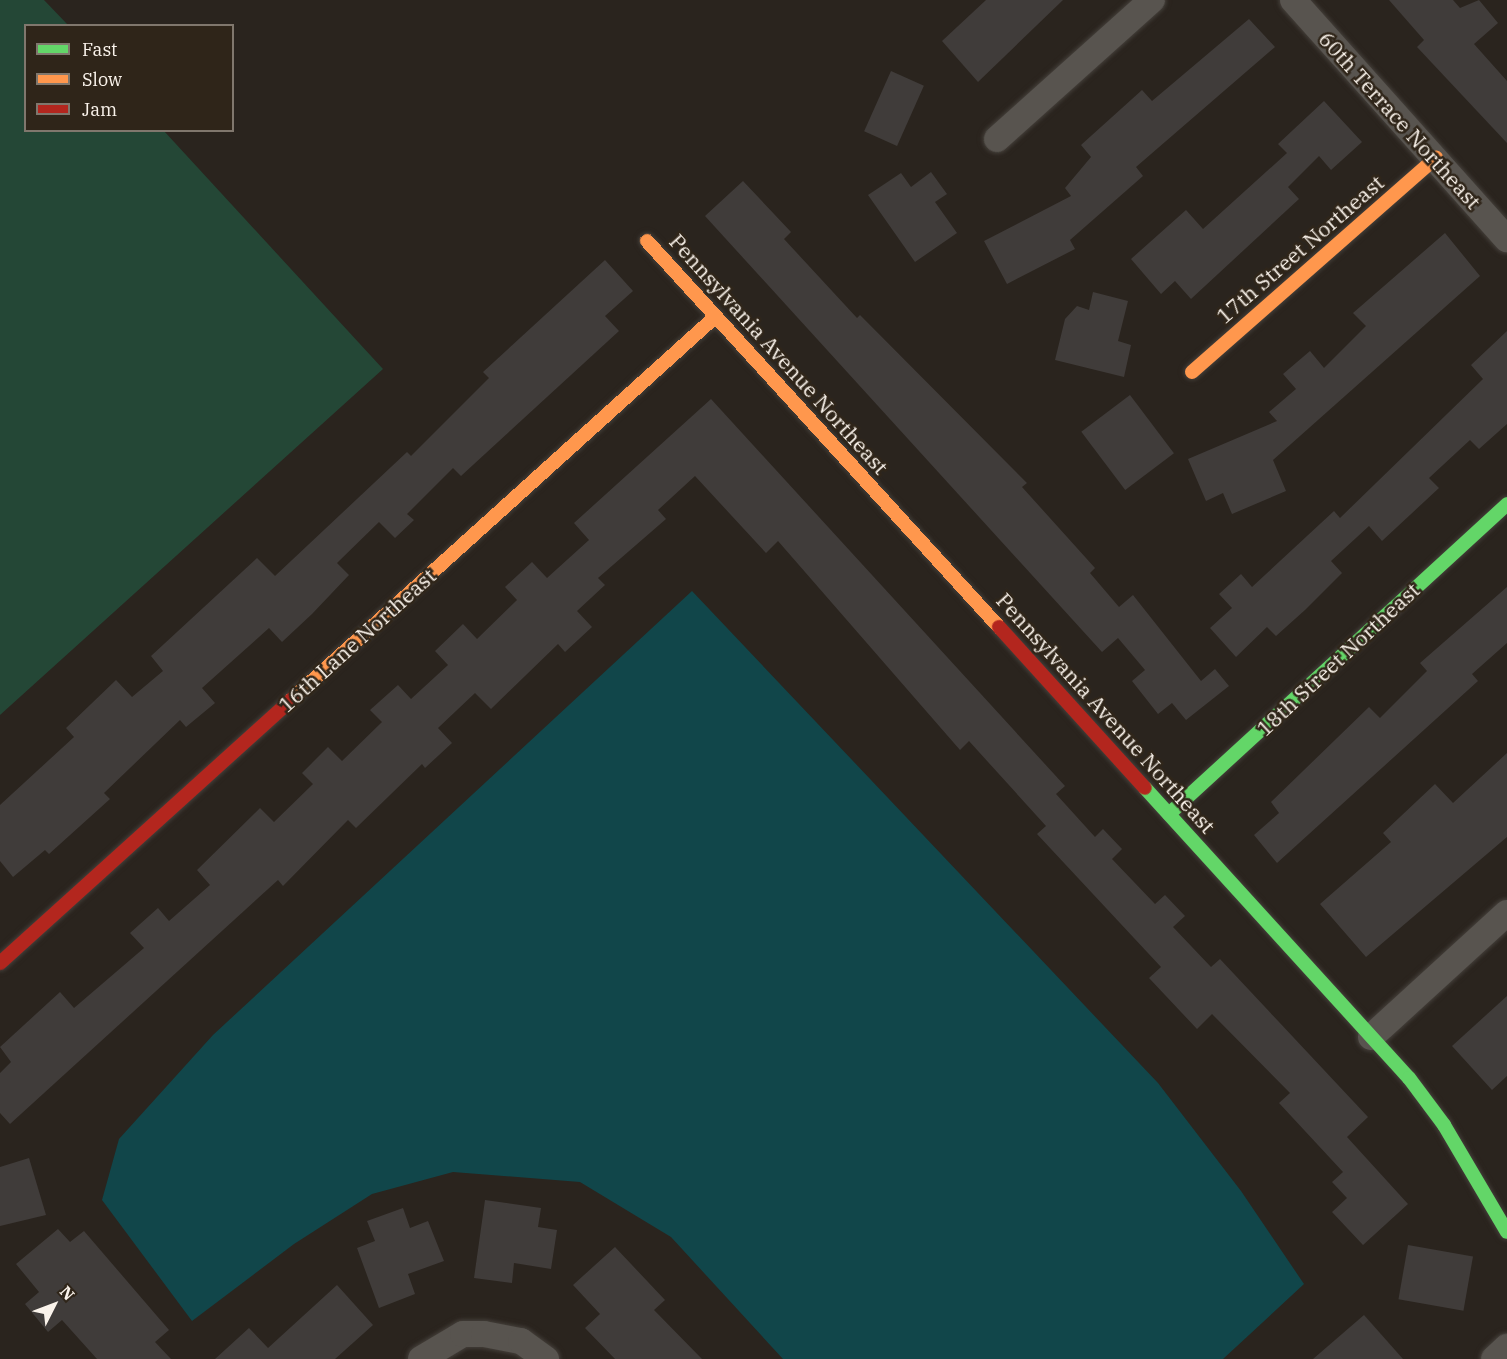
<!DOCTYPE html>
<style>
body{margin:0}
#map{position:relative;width:1507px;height:1359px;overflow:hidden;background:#2a241e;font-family:"IBM Plex Serif",serif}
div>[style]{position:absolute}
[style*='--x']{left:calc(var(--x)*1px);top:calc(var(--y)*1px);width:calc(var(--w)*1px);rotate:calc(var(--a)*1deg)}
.green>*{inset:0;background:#244736}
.water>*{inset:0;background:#11464a}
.building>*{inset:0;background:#403c3a;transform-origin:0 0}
.roads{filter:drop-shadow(0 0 2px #443f3a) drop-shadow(0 0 2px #443f3a)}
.street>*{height:26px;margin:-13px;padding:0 13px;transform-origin:13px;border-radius:13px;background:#58544f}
.fast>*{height:14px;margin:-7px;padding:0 7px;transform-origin:7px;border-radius:7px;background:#63d668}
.slow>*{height:14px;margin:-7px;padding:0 7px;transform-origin:7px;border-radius:7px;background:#ff974d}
.jam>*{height:14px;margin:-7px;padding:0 7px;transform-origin:7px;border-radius:7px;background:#b3261e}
span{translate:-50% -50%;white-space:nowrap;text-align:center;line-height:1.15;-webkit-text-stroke:5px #2f2519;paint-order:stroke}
.street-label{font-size:21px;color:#faf3eb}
.legend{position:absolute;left:24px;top:24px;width:210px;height:108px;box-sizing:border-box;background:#2f2519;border:2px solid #80776d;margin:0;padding:8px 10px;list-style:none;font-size:18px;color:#faf3eb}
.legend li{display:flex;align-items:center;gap:12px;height:30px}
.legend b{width:30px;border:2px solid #80776d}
.north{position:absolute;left:24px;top:1275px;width:60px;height:60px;-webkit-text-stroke:4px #2f2519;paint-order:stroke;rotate:48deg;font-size:16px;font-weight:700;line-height:24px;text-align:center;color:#faf3eb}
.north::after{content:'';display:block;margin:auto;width:21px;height:27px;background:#faf3eb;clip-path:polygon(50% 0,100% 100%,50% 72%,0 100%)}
</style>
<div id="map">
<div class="green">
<div style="clip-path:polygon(0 0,44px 0,68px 25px,26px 26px,26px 130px,164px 131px,383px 369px,0 715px)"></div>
</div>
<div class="water">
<div style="clip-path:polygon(692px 591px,1158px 1083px,1241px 1191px,1304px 1284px,1223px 1359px,783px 1359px,671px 1237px,580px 1182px,453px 1172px,372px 1194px,294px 1244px,192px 1321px,102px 1200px,119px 1139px,213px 1035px)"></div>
</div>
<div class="building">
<div style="clip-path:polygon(986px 0,1063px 0,978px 82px,942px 41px)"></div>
<div style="clip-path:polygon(1389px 0,1453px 0,1460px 8px,1479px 0,1498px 23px,1474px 44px,1507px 81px,1507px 143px,1417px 47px,1424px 40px)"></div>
<div style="clip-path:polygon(1249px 19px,1275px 47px,1136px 167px,1143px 176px,1070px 240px,1075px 249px,1007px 284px,984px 241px,1071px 196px,1065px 188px,1091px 157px,1081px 145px,1142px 90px,1152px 101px)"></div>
<div style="left:891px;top:71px;width:36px;height:66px;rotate:24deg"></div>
<div style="clip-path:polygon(1324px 101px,1362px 142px,1331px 170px,1319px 156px,1288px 187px,1299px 199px,1191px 299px,1175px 281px,1161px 294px,1131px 259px,1186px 210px,1203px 229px,1287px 153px,1278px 144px)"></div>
<div style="clip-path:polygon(931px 172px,947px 194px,935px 202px,957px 233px,915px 262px,868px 195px,901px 173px,911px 187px)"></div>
<div style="clip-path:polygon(743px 181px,791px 232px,784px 239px,857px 318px,860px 315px,1027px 483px,1022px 487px,1095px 568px,1090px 573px,1119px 607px,1133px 595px,1201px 681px,1215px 669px,1229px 686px,1186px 720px,1172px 703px,1158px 714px,1132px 681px,1145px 670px,1118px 638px,1102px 652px,705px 216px)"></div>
<div style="clip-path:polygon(1445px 233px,1480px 276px,1273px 460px,1286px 491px,1232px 514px,1223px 493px,1206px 501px,1188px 459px,1277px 421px,1269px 412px,1296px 389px,1283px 374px,1310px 351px,1324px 368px,1366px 326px,1353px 313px)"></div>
<div style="clip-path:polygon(605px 260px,633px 291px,605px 316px,619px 331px,461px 476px,453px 468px,407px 514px,414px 520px,395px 538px,379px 522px,337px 563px,349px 575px,312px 614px,282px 642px,269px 628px,202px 688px,215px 703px,186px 727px,180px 720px,104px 793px,110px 799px,49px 854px,45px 850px,13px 877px,0 861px,0 805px,74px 737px,66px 728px,116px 680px,132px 697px,163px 671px,151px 656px,257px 558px,275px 576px,407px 452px,411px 456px,489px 378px,483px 372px)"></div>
<div style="clip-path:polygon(1093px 292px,1128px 301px,1118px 341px,1131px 345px,1124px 377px,1055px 360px,1065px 319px,1077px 306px,1089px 310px)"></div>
<div style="clip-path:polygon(1507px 331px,1507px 424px,1479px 449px,1470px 440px,1429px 478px,1439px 488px,1382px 541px,1369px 526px,1331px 561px,1342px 573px,1305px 610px,1276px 636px,1267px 627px,1236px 657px,1210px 628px,1232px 608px,1219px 594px,1241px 574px,1252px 587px,1334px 511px,1340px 518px,1483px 379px,1471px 365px)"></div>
<div style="left:1130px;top:395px;width:73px;height:61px;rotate:53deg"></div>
<div style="clip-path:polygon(711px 399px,1065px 786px,1056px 794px,1095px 837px,1103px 829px,1122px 849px,1112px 859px,1155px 904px,1165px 895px,1185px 916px,1173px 927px,1211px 967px,1220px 959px,1368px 1117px,1347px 1137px,1408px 1204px,1363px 1245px,1332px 1212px,1347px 1198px,1332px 1182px,1343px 1172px,1279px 1103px,1290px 1093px,1212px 1014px,1197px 1029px,1149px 978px,1161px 967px,1037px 834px,1046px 826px,969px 741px,960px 750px,778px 541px,766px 553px,695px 476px,658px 510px,666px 519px,598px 578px,605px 585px,577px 611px,592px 627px,565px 652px,558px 644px,491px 709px,475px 693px,438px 728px,452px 743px,425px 768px,422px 764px,356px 828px,348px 820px,283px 886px,278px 880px,10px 1124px,0 1113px,0 1073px,11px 1062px,0 1047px,60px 992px,74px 1008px,144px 948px,130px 933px,158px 908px,169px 921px,210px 885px,197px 870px,260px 808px,274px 822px,313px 784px,302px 773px,328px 747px,342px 761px,382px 722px,370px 710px,398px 685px,411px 699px,448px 665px,435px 651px,463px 624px,477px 639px,517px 600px,505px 587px,532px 562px,547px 578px,589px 540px,574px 523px)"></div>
<div style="clip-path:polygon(1507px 587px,1507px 643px,1472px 674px,1478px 681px,1277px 863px,1254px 835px,1279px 813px,1271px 802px,1369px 707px,1380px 718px,1427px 671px,1420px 663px)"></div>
<div style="clip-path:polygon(1507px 753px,1507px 837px,1366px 957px,1320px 904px,1391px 842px,1383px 833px,1435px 784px,1453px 803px)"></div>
<div style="clip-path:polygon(1507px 996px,1507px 1076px,1492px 1090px,1452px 1046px)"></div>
<div style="clip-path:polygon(29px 1158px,46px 1215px,0 1226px,0 1167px)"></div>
<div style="clip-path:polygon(485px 1200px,541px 1208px,538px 1227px,557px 1230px,551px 1269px,514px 1263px,512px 1283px,474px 1278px)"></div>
<div style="clip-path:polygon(403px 1208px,410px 1228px,428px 1221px,444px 1261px,408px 1274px,415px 1294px,379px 1308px,357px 1248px,375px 1241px,367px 1221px)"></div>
<div style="clip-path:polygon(58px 1229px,70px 1242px,84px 1231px,169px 1330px,155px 1342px,171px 1359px,97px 1359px,62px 1320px,48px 1332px,25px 1304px,39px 1292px,16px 1264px)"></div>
<div style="left:1408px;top:1245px;width:66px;height:55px;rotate:10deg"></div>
<div style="clip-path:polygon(615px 1247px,665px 1300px,654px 1310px,702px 1359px,615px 1359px,585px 1328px,600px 1314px,573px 1285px)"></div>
<div style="clip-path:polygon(337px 1285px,373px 1325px,335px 1359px,215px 1359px,249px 1328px,268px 1348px)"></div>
<div style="clip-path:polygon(1364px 1315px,1403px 1359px,1313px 1359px)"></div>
</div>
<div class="roads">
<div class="street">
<div style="--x:1293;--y:0;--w:321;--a:48.2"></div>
<div style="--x:997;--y:139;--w:208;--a:-41.9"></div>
<div style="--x:1371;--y:1037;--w:184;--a:-42.4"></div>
<div style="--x:421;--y:1359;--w:49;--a:-30.8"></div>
<div style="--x:463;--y:1334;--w:21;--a:0"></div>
<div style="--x:484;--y:1334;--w:38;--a:11"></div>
<div style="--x:521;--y:1341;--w:31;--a:36"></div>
<div style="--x:1494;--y:1359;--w:18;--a:-43"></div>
</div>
<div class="fast">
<div style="--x:1145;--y:788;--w:392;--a:47.7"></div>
<div style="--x:1409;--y:1078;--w:59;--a:53.3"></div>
<div style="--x:1444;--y:1125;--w:124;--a:59.5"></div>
<div style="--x:1169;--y:814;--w:459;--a:-42.5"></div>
</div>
<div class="slow">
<div style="--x:647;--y:241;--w:522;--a:47.64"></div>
<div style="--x:1192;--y:372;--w:325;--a:-41.3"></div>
<div style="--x:293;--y:698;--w:569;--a:-42.08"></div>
</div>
<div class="jam">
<div style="--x:999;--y:627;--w:217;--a:47.8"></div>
<div style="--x:0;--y:963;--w:395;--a:-42.1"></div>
</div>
</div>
<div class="street-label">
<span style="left:1400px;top:120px;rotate:48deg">60th Terrace Northeast</span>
<span style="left:1300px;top:249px;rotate:-41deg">17th Street Northeast</span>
<span style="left:779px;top:354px;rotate:48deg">Pennsylvania Avenue Northeast</span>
<span style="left:357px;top:640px;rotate:-42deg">16th Lane Northeast</span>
<span style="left:1338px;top:659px;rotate:-43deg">18th Street Northeast</span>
<span style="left:1106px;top:713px;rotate:48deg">Pennsylvania Avenue Northeast</span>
</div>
<ul class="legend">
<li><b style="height:8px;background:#63d668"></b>Fast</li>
<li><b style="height:8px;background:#ff974d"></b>Slow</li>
<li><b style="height:8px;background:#b3261e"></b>Jam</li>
</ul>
<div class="north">N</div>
</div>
